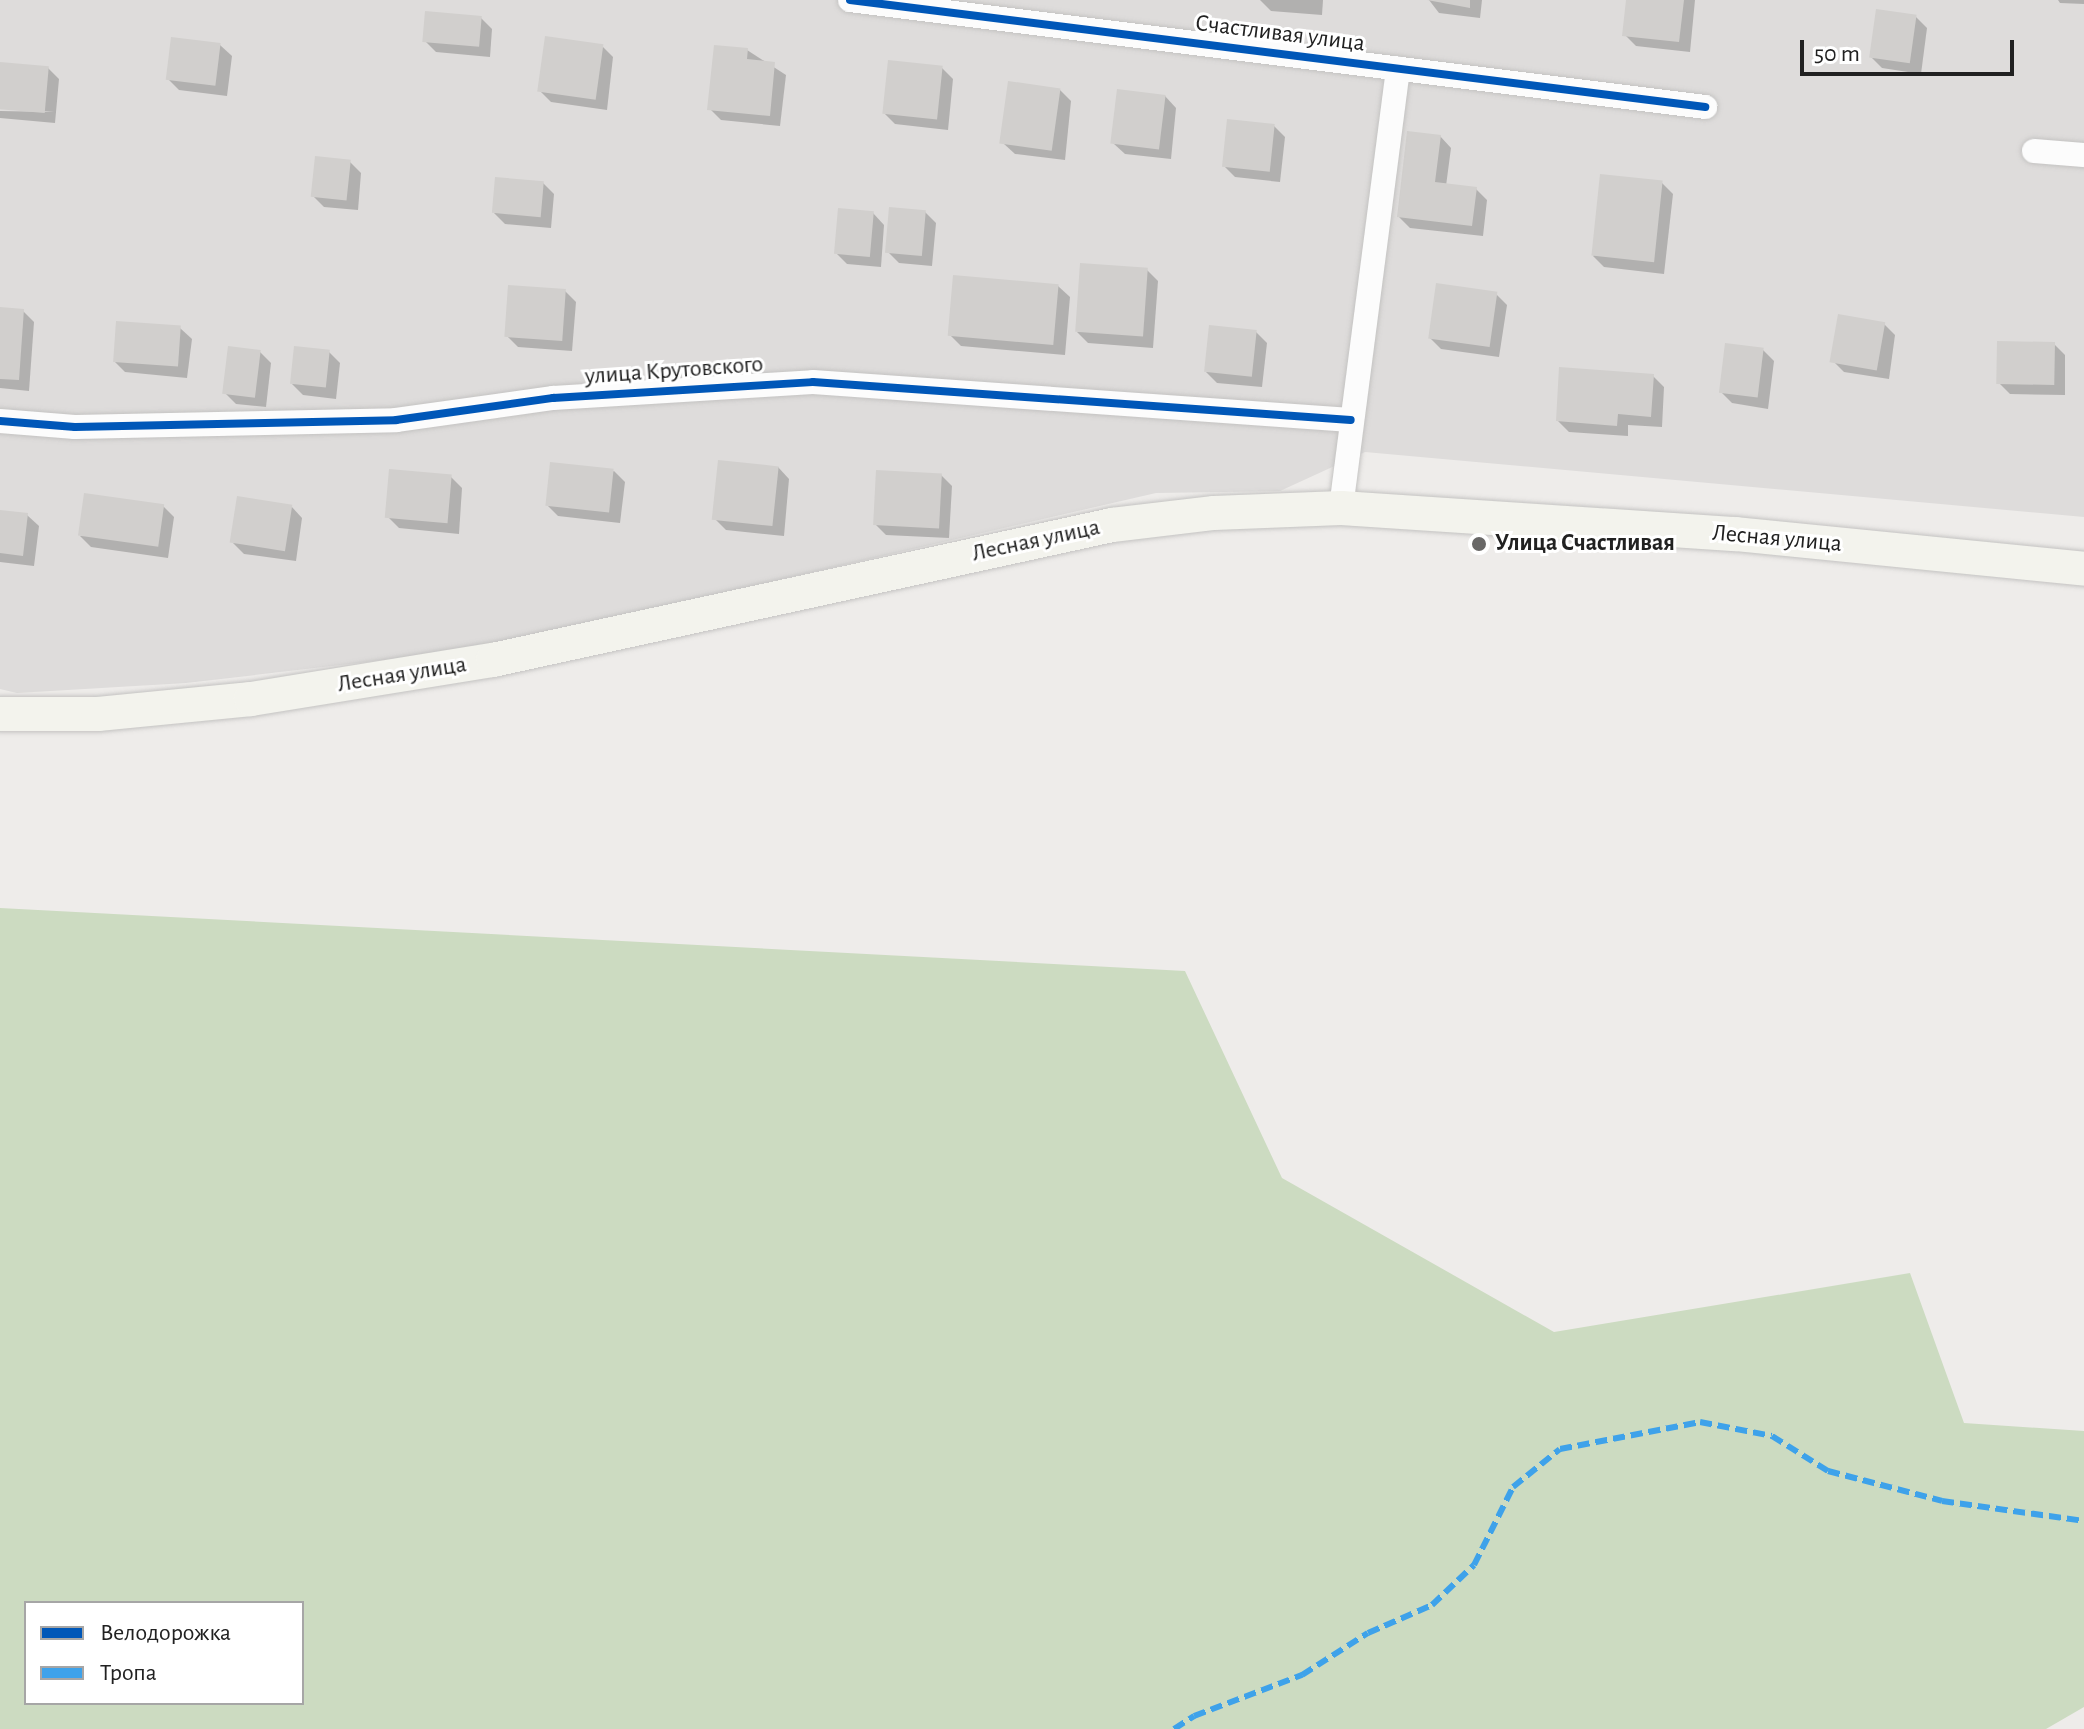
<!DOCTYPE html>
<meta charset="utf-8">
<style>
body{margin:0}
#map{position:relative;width:2084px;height:1729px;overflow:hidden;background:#eeecea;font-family:"Alegreya Sans",sans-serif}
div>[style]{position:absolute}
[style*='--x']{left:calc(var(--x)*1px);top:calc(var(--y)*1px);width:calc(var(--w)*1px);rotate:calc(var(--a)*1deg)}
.residential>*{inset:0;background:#dedcdb}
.forest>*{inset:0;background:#ccdbc1}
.shadow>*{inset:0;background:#0003}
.building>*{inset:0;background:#d1cfcd;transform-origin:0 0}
.roads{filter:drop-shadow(0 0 2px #c4c3c2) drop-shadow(0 0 2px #c4c3c2)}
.minor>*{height:24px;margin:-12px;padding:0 12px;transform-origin:12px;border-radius:12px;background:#fcfcfc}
.secondary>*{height:34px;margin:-17px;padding:0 17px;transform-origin:17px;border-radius:17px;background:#f3f3ed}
.quiet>*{height:6px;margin-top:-3px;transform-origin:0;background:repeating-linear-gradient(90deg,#3ea2ea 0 12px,transparent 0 18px)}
.cycleway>*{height:8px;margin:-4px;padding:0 4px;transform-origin:4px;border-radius:4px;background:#0057b8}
.dots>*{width:22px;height:22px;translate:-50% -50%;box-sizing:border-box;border:4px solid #fff;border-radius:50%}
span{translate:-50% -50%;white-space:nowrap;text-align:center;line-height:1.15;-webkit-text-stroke:6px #fff;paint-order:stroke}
.street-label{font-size:24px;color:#212121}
.poi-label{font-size:24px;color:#212121;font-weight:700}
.left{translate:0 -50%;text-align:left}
.legend{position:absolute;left:24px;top:1601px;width:280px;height:104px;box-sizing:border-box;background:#fff;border:2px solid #a6a6a6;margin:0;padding:10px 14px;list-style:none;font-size:24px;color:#212121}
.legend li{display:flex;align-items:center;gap:16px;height:40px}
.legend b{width:40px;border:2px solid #a6a6a6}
.scale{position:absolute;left:1800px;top:40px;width:214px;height:36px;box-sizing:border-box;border:4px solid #212121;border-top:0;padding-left:10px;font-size:24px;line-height:28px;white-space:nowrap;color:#212121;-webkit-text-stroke:6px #fff;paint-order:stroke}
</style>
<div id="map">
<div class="residential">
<div style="clip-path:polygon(0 0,2084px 0,2084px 517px,1365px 452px,1280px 491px,1156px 493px,479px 649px,186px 683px,17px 693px,0 689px)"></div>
</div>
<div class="forest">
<div style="clip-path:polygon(evenodd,0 908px,1185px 971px,1282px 1178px,1554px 1332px,1910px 1273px,1964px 1423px,2084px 1431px,2084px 1707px,2046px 1729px,0 1729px,0 908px,26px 1603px,302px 1603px,302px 1703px,26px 1703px,26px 1603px)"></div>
</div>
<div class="shadow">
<div style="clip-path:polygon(1260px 0,1323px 0,1322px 15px,1271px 11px)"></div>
<div style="clip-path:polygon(1429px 0,1482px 0,1480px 18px,1439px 13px)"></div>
<div style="clip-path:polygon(1628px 0,1695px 0,1690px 52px,1636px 46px,1625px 35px)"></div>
<div style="clip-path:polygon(2058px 0,2084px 0,2084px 4px,2060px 3px)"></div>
<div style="clip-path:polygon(1916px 17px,1927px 28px,1921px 74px,1882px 68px,1871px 57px)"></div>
<div style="clip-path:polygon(481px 18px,492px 29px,490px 57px,436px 52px,425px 41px)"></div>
<div style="clip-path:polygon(220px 45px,232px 56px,227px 96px,179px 90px,168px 79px)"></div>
<div style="clip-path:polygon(602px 46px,613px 57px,607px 110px,551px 102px,540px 91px)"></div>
<div style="clip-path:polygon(747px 50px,786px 75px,780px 126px,721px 120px,710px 109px)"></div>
<div style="clip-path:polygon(0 64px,48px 68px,59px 79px,55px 123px,0 118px,0 111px,54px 112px,0 107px)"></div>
<div style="clip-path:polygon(942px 68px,953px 79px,948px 130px,895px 124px,884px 113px)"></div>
<div style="clip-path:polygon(1060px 90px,1071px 101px,1065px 160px,1015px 154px,1003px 143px)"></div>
<div style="clip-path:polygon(1165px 96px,1176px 108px,1171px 159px,1125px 154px,1113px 143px)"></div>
<div style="clip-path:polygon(1274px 126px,1285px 137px,1280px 182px,1235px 177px,1224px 166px)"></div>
<div style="clip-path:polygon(1440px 136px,1451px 148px,1446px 186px,1476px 189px,1487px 200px,1483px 236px,1410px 228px,1399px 217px)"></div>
<div style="clip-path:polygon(350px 162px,361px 173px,358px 210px,324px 207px,313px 196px)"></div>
<div style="clip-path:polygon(543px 183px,554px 194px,551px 228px,505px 224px,494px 213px)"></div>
<div style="clip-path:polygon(1662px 183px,1673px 194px,1664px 274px,1604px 267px,1593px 256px)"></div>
<div style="clip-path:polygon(925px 212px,936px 223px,932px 266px,899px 263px,888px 252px)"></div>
<div style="clip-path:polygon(873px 213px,884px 225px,881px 267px,847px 264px,836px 253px)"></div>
<div style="clip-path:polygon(1147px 270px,1158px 281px,1153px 348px,1088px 343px,1077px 332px)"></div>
<div style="clip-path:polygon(1058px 286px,1070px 297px,1065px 355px,961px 346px,950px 335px)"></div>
<div style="clip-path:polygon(565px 291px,576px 302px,572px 351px,518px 347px,507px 336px)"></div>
<div style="clip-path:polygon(1496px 294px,1507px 305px,1499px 357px,1441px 349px,1430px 338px)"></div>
<div style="clip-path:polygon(0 309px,23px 311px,34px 322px,29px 391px,0 388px)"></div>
<div style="clip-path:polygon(1884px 324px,1895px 335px,1889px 379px,1844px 372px,1833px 361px)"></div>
<div style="clip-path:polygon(180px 328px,192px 339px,187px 378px,125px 372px,114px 361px)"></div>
<div style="clip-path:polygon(1256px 332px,1267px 343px,1262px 387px,1217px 383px,1206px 372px)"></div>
<div style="clip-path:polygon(2054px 344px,2065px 355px,2065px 395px,2010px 394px,1999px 383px)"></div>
<div style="clip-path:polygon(1763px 350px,1774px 361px,1768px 409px,1732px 403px,1721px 392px)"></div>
<div style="clip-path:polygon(260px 352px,271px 363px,266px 407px,236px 404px,225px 393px)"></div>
<div style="clip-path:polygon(329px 352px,340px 363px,336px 399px,303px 395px,292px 384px)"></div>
<div style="clip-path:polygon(1653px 376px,1664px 387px,1662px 427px,1628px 425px,1628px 436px,1569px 432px,1558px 421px)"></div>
<div style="clip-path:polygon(778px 467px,789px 479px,784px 536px,726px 530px,715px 519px)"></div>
<div style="clip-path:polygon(614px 471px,625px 482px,620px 523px,558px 516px,547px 505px)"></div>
<div style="clip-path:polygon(941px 475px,952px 486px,949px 538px,886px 535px,875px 524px)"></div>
<div style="clip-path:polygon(451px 477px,462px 488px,459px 534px,399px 528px,388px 517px)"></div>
<div style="clip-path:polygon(163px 506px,174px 517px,168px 558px,91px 547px,80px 536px)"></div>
<div style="clip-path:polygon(291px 506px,302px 518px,296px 561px,244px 554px,233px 543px)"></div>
<div style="clip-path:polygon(0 512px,27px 515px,39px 526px,34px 566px,0 562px)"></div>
</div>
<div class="building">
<div style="clip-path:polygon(1427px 0,1470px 0,1470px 8px)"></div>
<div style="clip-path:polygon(1626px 0,1684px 0,1679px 42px,1622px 36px)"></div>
<div style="left:1876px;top:9px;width:41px;height:49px;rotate:8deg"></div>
<div style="left:425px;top:11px;width:57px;height:31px;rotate:5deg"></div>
<div style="left:545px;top:36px;width:59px;height:56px;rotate:8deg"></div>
<div style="left:171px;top:37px;width:50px;height:43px;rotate:7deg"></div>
<div style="clip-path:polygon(714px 45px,748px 48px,747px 59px,775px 62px,770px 116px,707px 110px)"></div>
<div style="left:888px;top:60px;width:55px;height:54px;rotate:6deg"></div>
<div style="left:0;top:62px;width:49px;height:47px;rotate:5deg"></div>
<div style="left:1008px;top:81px;width:53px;height:63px;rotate:8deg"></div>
<div style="left:1117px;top:89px;width:49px;height:55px;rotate:7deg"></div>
<div style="left:1227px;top:119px;width:48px;height:48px;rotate:6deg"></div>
<div style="clip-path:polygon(1407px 131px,1441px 135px,1435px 182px,1477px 187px,1472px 226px,1397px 217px)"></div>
<div style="left:315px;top:156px;width:36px;height:41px;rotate:6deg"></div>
<div style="left:1600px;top:174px;width:63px;height:82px;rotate:6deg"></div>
<div style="left:495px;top:177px;width:49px;height:36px;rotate:5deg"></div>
<div style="left:889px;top:207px;width:37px;height:46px;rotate:5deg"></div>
<div style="left:838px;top:208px;width:36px;height:46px;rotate:5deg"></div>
<div style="left:1080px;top:263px;width:68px;height:69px;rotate:4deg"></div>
<div style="left:953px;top:275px;width:106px;height:61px;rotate:5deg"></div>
<div style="left:1436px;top:283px;width:62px;height:56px;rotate:8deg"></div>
<div style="left:508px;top:285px;width:58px;height:52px;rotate:4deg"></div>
<div style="clip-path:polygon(0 307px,24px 309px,19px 380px,0 379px)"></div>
<div style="left:1838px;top:314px;width:48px;height:49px;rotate:10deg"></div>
<div style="left:116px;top:321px;width:65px;height:41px;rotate:4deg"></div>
<div style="left:1209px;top:325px;width:48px;height:47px;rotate:6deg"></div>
<div style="left:1997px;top:341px;width:58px;height:43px;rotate:1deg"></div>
<div style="left:1725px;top:343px;width:39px;height:50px;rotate:7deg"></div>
<div style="left:228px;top:346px;width:33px;height:48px;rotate:7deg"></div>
<div style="left:294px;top:346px;width:36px;height:38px;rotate:6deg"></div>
<div style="clip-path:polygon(1559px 367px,1654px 374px,1651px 417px,1618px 414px,1617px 426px,1556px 421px)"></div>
<div style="left:718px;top:460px;width:61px;height:60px;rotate:6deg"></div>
<div style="left:550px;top:462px;width:64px;height:44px;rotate:6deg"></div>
<div style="left:389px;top:469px;width:63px;height:49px;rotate:5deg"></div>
<div style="left:876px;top:470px;width:66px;height:55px;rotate:3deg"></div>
<div style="left:84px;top:493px;width:81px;height:43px;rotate:8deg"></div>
<div style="left:237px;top:496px;width:56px;height:47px;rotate:9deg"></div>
<div style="clip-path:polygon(0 510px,28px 513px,23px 556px,0 553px)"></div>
</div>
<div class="roads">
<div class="minor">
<div style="--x:850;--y:0;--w:862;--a:7.13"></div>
<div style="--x:2034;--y:151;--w:50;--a:4.6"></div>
<div style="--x:0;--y:421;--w:75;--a:4.6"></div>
<div style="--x:75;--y:427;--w:321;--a:-1.2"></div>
<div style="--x:396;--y:420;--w:159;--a:-8"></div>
<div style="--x:553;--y:398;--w:260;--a:-3.5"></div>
<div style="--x:813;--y:382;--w:539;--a:4.04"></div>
<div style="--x:1341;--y:508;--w:443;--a:-82.6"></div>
</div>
<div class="secondary">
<div style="--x:0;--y:714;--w:98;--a:0"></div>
<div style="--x:98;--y:714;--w:154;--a:-5.6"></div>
<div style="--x:251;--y:699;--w:245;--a:-9.2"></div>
<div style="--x:493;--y:660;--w:634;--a:-12.3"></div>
<div style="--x:1112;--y:525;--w:103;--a:-6.7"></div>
<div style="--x:1214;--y:513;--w:127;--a:-2.3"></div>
<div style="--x:1341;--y:508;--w:396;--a:3.8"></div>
<div style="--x:1736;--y:534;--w:350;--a:5.7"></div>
</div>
</div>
<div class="quiet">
<div style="--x:1174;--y:1729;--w:24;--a:-33"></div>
<div style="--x:1194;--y:1716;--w:116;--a:-20.8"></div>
<div style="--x:1302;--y:1675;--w:78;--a:-32.5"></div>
<div style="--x:1368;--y:1633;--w:70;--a:-23.6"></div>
<div style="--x:1432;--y:1605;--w:58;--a:-43.6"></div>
<div style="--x:1474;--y:1565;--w:87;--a:-63.4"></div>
<div style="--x:1513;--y:1487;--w:60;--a:-39"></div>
<div style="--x:1560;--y:1449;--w:143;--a:-10.9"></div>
<div style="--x:1700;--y:1422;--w:73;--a:11"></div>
<div style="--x:1772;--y:1436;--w:66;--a:32"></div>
<div style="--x:1828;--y:1471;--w:118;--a:14.7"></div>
<div style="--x:1942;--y:1501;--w:143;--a:8"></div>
</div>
<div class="cycleway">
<div style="--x:850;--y:0;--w:862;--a:7.13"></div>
<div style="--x:0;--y:421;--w:75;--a:4.6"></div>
<div style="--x:75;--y:427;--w:321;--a:-1.2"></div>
<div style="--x:396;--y:420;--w:159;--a:-8"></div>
<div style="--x:553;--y:398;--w:260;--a:-3.5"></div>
<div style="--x:813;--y:382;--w:539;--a:4.04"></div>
</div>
<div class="dots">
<div style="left:1479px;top:544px;background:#696867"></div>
</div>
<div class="street-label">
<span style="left:1280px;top:34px;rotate:7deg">Счастливая улица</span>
<span style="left:674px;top:371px;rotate:-4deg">улица Крутовского</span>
<span style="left:1777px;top:539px;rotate:5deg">Лесная улица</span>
<span style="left:1036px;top:541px;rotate:-12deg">Лесная улица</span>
<span style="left:402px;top:675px;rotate:-9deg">Лесная улица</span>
</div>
<div class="poi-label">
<span class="left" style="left:1495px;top:544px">Улица Счастливая</span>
</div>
<ul class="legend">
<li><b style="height:10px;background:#0057b8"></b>Велодорожка</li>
<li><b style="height:10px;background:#3ea2ea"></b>Тропа</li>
</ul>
<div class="scale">50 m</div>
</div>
